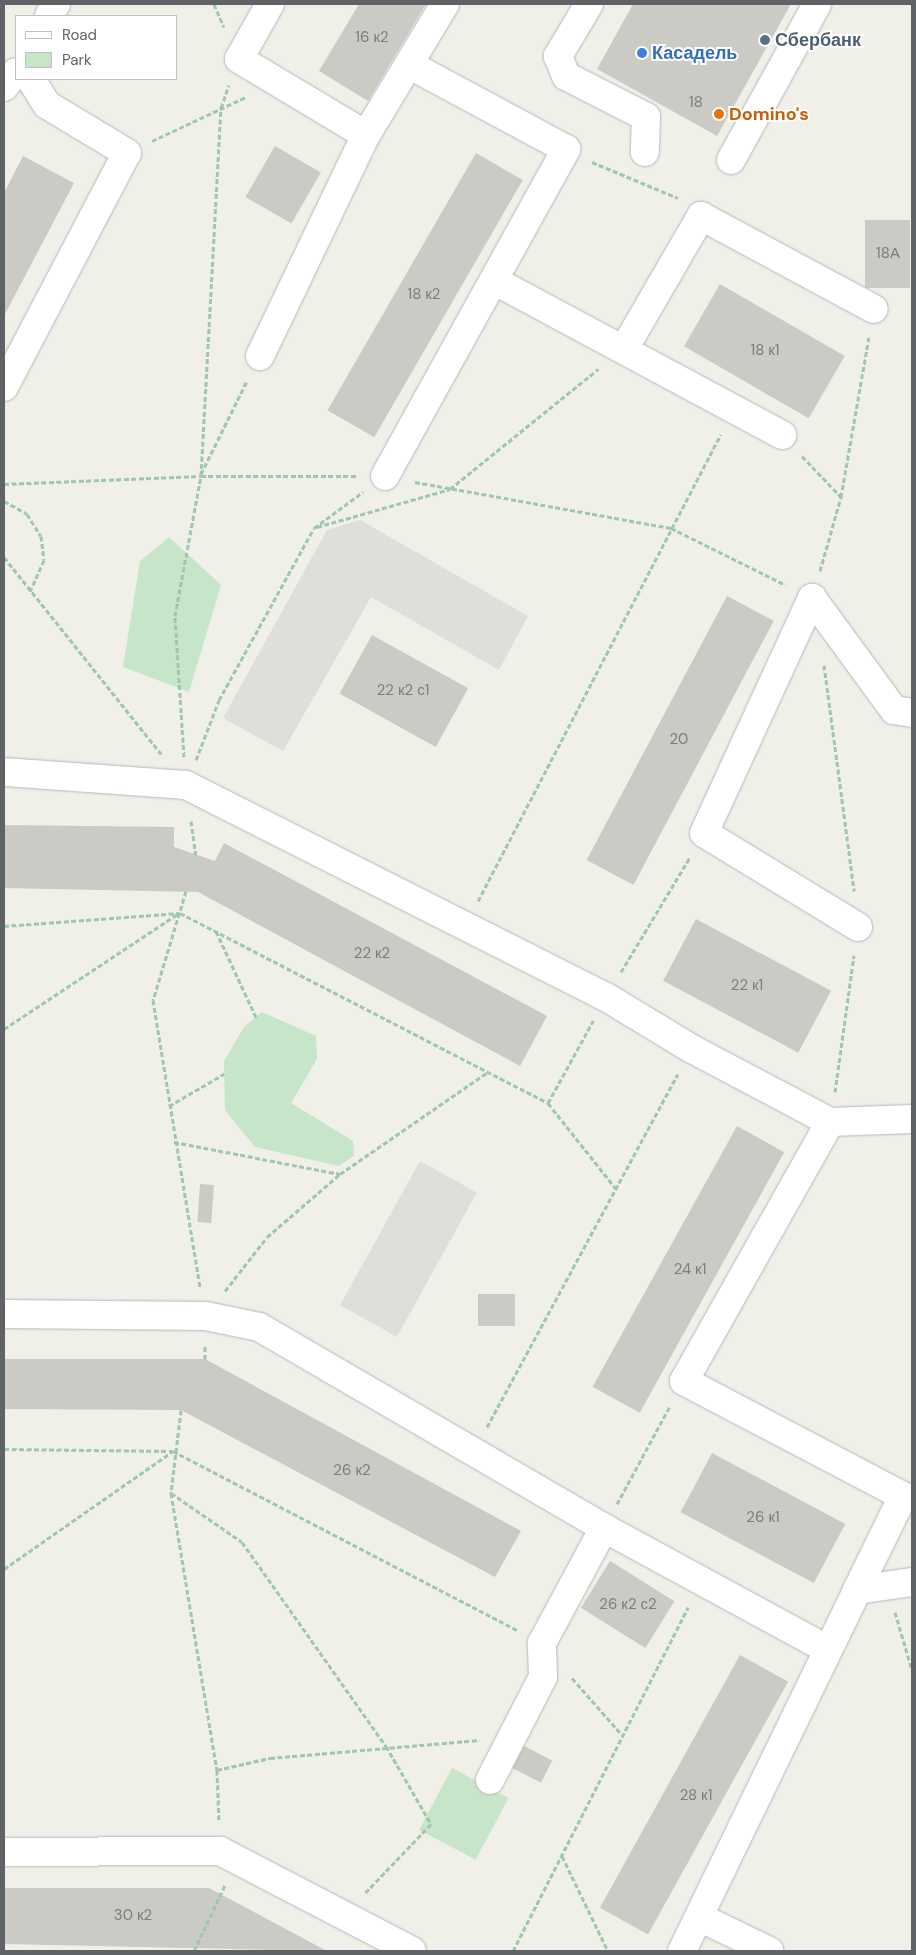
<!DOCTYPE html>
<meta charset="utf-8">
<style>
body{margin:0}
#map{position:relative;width:916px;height:1955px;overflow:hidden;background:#f0efe8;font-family:"DM Sans",sans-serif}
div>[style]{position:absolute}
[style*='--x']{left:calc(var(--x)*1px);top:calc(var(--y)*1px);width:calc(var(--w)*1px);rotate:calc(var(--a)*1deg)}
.industrial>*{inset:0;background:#dfdeda;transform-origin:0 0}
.green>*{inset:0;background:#c7e6c9;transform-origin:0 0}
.building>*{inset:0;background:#cccac4;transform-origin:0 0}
.path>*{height:3px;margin-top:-1.5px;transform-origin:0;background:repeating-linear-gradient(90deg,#a0c7ae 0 5px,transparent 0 7.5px)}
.roads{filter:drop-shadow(0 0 1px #b5b7bb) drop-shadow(0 0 1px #b5b7bb)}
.minor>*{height:28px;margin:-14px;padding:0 14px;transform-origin:14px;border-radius:14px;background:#fff}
.dots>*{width:14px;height:14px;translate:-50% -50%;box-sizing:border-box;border:2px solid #fff;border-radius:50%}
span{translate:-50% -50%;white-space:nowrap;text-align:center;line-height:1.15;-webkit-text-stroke:4px #fff;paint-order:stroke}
.number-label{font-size:15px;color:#7a7c7e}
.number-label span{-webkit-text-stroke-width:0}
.service-label{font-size:18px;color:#4e5e75;font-weight:700}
.left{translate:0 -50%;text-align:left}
.shop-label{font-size:18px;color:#366cbe;font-weight:700}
.food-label{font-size:18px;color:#c56008;font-weight:700}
.frame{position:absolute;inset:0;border:5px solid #5f6267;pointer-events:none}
.legend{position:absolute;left:15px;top:15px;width:162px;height:65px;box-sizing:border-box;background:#fff;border:1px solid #bfc0c2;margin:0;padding:6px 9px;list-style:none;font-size:15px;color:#5f6267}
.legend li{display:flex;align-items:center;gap:10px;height:25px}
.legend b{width:25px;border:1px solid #bfc0c2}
</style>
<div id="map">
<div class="industrial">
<div style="clip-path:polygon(360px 520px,528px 616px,499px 670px,371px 597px,283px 751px,223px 718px,327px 530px)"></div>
<div style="left:420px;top:1161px;width:65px;height:165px;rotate:29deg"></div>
</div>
<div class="green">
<div style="clip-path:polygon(169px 537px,221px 585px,189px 692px,123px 667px,140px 561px)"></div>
<div style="clip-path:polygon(262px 1012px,316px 1036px,317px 1059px,291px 1103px,353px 1141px,354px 1156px,339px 1166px,255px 1147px,225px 1110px,224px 1061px,244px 1027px)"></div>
<div style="left:452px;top:1768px;width:64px;height:70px;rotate:28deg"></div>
</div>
<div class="building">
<div style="clip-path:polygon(359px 4px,426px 4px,368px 101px,319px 71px)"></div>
<div style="clip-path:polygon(633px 4px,791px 4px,717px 136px,597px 69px)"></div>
<div style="left:275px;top:146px;width:53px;height:59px;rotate:30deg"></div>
<div style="left:476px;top:153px;width:54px;height:297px;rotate:30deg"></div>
<div style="clip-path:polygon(23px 156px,74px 183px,4px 316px,4px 193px)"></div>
<div style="left:865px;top:220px;width:45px;height:68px"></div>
<div style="left:720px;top:284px;width:144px;height:72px;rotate:30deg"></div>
<div style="left:727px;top:596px;width:53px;height:299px;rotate:28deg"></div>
<div style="left:372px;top:635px;width:110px;height:67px;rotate:29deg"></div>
<div style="clip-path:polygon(4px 825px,174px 827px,174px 847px,215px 861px,224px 843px,547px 1016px,520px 1066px,198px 892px,4px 888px)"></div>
<div style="left:696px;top:919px;width:153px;height:70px;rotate:28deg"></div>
<div style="left:737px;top:1126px;width:54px;height:298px;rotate:29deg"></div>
<div style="left:200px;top:1184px;width:14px;height:38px;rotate:4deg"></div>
<div style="left:478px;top:1294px;width:37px;height:32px"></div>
<div style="clip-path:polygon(4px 1359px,205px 1359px,521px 1531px,495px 1577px,181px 1410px,4px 1409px)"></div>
<div style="left:712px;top:1453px;width:151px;height:67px;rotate:28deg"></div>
<div style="left:610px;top:1561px;width:76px;height:55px;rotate:32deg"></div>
<div style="left:740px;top:1655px;width:55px;height:289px;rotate:29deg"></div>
<div style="left:522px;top:1745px;width:34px;height:25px;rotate:27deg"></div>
<div style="clip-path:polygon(4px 1888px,209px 1888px,327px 1951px,4px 1944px)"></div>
</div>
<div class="path">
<div style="--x:214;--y:4;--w:25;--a:67"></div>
<div style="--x:152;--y:141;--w:104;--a:-25.1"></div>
<div style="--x:592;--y:162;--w:93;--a:22.7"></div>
<div style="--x:802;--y:456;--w:57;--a:46.4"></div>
<div style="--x:201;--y:474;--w:104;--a:-63.7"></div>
<div style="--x:415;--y:482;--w:260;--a:10.2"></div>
<div style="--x:671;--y:528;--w:128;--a:26.4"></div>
<div style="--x:4;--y:484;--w:197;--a:-2.3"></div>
<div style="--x:201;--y:476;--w:157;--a:0"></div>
<div style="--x:4;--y:501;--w:26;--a:29"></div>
<div style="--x:27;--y:514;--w:26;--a:58"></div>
<div style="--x:41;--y:536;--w:24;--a:83"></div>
<div style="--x:44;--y:560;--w:34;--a:114"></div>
<div style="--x:317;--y:527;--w:138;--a:-15.9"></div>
<div style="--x:450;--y:489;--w:191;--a:-39"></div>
<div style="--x:4;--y:557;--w:252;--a:51.4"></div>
<div style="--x:820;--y:571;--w:77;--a:-74.2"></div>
<div style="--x:841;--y:497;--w:162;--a:-80.1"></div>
<div style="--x:824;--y:665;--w:228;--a:82.4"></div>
<div style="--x:184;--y:757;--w:141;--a:-93.7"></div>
<div style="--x:175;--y:616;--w:142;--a:-79.5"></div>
<div style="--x:201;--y:476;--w:369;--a:-86.9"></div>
<div style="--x:221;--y:108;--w:24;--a:-71"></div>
<div style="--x:196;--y:760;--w:64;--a:-69"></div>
<div style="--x:219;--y:700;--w:196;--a:-61.1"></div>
<div style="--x:314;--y:528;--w:61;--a:-36.3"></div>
<div style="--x:191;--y:821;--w:34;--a:82"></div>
<div style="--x:186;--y:891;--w:114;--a:106.8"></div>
<div style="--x:153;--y:1000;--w:291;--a:80.7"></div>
<div style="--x:478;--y:901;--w:526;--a:-62.51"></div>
<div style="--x:4;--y:926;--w:176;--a:-4.2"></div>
<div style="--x:180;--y:913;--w:414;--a:27.3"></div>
<div style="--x:548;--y:1103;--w:111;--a:51.6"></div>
<div style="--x:216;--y:931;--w:95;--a:65.1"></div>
<div style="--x:621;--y:972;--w:134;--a:-59"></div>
<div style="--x:4;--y:1029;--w:210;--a:-33.5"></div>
<div style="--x:835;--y:1092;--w:138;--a:-82.1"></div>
<div style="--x:548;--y:1103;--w:94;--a:-61.2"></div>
<div style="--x:169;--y:1106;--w:64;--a:-30.2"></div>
<div style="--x:174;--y:1142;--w:169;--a:10.9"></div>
<div style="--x:225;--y:1291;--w:68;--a:-52.1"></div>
<div style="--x:267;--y:1237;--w:96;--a:-40.8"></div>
<div style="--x:340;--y:1174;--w:180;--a:-34.6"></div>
<div style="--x:205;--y:1359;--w:14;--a:-90"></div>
<div style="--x:181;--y:1410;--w:84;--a:96.9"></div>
<div style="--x:171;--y:1493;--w:281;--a:80.6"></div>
<div style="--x:217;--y:1770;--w:52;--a:87.8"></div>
<div style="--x:487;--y:1427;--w:401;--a:-61.6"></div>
<div style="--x:4;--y:1449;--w:169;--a:0.7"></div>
<div style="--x:173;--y:1451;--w:388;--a:27.5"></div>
<div style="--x:171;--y:1493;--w:86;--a:34.6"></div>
<div style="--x:242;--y:1542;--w:250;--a:54.8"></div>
<div style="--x:386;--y:1746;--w:90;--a:60"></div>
<div style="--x:431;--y:1824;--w:95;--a:133.7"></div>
<div style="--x:617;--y:1504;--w:111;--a:-61.6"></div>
<div style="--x:4;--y:1569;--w:205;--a:-34.9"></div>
<div style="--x:895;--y:1612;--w:60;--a:73.7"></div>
<div style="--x:572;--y:1678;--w:77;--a:48.7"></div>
<div style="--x:217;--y:1770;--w:54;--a:-12.8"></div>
<div style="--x:270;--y:1758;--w:210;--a:-4.9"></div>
<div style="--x:562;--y:1856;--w:106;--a:64.2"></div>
<div style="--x:194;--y:1951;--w:73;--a:-64.8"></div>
<div style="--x:513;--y:1951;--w:386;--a:-63"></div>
</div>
<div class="roads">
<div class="minor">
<div style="--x:270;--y:4;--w:63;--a:119.4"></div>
<div style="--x:239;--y:59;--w:148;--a:30.9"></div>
<div style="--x:589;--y:4;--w:61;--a:120.8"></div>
<div style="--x:558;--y:56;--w:22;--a:68"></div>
<div style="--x:566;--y:76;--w:90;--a:27.1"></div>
<div style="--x:646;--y:117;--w:35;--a:92"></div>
<div style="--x:49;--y:16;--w:14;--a:-60"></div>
<div style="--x:4;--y:87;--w:19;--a:-51"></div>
<div style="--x:731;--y:160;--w:178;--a:-61.1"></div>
<div style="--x:495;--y:281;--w:326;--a:28.2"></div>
<div style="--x:624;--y:349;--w:154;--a:-59.9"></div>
<div style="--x:701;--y:216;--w:196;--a:28.3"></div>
<div style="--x:260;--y:356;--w:245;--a:-64.4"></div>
<div style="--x:366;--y:135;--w:153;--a:-58.9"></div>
<div style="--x:4;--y:387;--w:264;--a:-62.3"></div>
<div style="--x:127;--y:153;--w:93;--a:-149"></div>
<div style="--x:47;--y:105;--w:31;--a:-122"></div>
<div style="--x:385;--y:476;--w:374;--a:-61"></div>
<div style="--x:566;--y:149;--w:177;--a:-151.7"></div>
<div style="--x:4;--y:772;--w:182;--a:4.1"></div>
<div style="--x:186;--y:785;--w:470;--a:26.8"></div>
<div style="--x:606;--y:997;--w:100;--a:31.2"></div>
<div style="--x:692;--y:1049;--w:156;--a:27.9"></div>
<div style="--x:830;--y:1122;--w:82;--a:-2.1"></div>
<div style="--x:858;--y:927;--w:180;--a:-148.6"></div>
<div style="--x:704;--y:833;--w:259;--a:-65.3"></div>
<div style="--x:812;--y:598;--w:139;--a:53.8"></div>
<div style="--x:894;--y:710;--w:18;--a:9"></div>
<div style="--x:830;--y:1122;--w:297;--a:119.4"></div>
<div style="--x:684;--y:1381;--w:247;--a:27.7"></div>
<div style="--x:903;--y:1496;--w:105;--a:116.1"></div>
<div style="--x:4;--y:1314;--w:202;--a:0.6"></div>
<div style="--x:206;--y:1316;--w:54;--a:11.7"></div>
<div style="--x:259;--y:1327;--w:399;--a:30.2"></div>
<div style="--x:604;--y:1528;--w:251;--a:28.5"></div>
<div style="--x:490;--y:1780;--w:116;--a:-62.8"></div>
<div style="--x:543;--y:1677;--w:34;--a:-92"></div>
<div style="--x:542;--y:1643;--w:131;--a:-61.7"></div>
<div style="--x:4;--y:1852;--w:216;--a:-0.3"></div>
<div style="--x:220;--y:1851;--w:216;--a:27.5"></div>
<div style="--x:701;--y:1918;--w:76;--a:25.9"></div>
<div style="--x:682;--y:1951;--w:401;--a:-64.1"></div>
<div style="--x:857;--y:1590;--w:56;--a:-8.3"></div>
</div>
</div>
<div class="dots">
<div style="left:765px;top:40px;background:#5c6f8a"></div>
<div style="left:642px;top:53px;background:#3f7fe0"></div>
<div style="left:719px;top:114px;background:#e8710a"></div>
</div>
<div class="number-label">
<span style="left:372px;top:38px">16 к2</span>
<span style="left:696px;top:103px">18</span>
<span style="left:888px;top:254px">18А</span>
<span style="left:424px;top:295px">18 к2</span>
<span style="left:765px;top:351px">18 к1</span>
<span style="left:403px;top:691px">22 к2 с1</span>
<span style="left:679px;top:740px">20</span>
<span style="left:372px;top:954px">22 к2</span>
<span style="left:747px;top:986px">22 к1</span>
<span style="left:690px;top:1270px">24 к1</span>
<span style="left:352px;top:1471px">26 к2</span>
<span style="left:763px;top:1518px">26 к1</span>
<span style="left:628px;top:1605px">26 к2 с2</span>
<span style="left:696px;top:1796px">28 к1</span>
<span style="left:133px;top:1916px">30 к2</span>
</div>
<div class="service-label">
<span class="left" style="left:775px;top:40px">Сбербанк</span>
</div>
<div class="shop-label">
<span class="left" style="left:652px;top:53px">Касадель</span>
</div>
<div class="food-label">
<span class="left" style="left:729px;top:114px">Domino's</span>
</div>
<div class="frame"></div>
<ul class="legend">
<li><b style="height:6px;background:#fff"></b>Road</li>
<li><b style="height:14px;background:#c7e6c9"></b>Park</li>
</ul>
</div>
